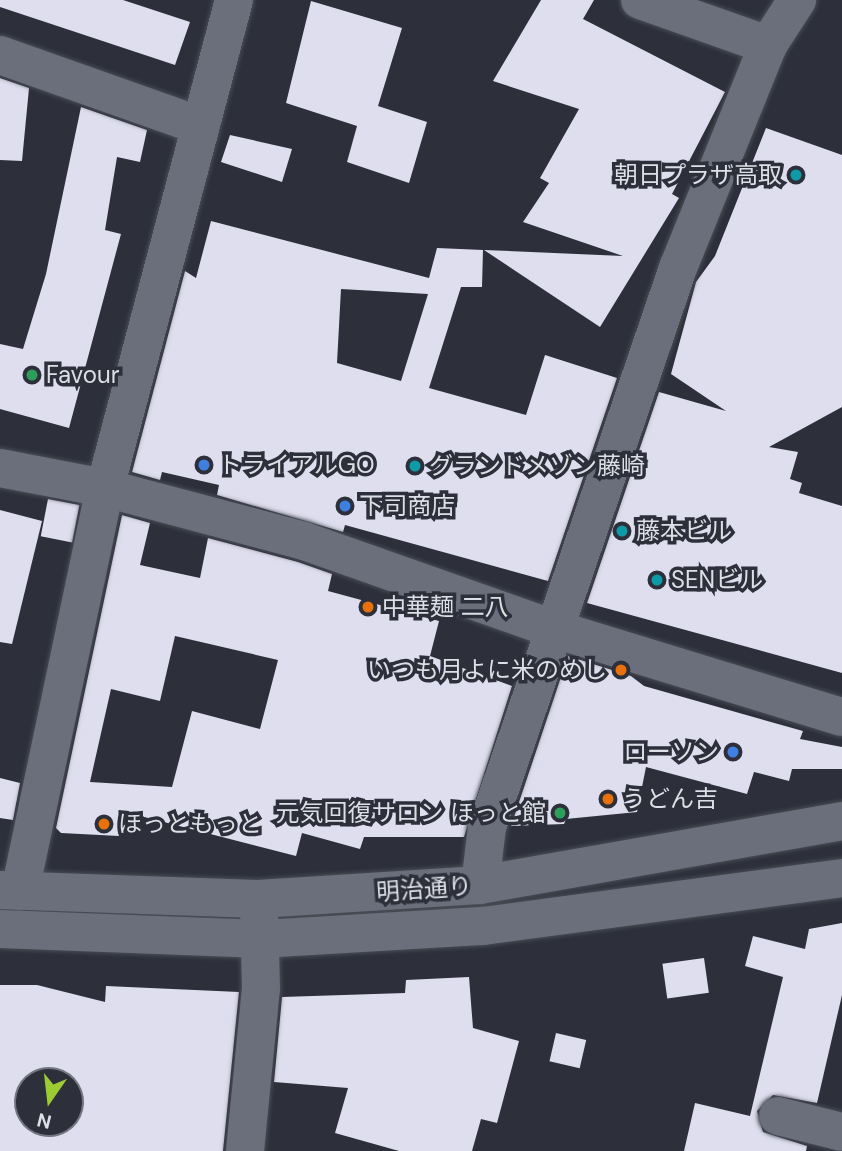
<!DOCTYPE html>
<meta charset="utf-8">
<style>
body{margin:0}
#map{position:relative;width:842px;height:1151px;overflow:hidden;background:#2d303b;font-family:"DM Sans","Noto Sans JP",sans-serif}
div>[style]{position:absolute}
[style*='--x']{left:calc(var(--x)*1px);top:calc(var(--y)*1px);width:calc(var(--w)*1px);rotate:calc(var(--a)*1deg)}
.building>*{inset:0;background:#dedeee;transform-origin:0 0}
.roads{filter:drop-shadow(0 0 2px #494c55) drop-shadow(0 0 2px #494c55)}
.minor>*{height:38px;margin:-19px;padding:0 19px;transform-origin:19px;border-radius:19px;background:#6b6f7c}
.tertiary>*{height:38px;margin:-19px;padding:0 19px;transform-origin:19px;border-radius:19px;background:#6b6f7c}
.dots>*{width:19px;height:19px;translate:-50% -50%;box-sizing:border-box;border:4px solid #2d303b;border-radius:50%}
span{translate:-50% -50%;white-space:nowrap;text-align:center;line-height:1.15;-webkit-text-stroke:7px #2d303b;paint-order:stroke}
.poi-label{font-size:24px;color:#dddfe6}
.right{translate:-100% -50%;text-align:right}
.left{translate:0 -50%;text-align:left}
.street-label{font-size:24px;color:#dddfe6}
.north{position:absolute;left:14px;top:1067px;width:70px;height:70px;box-sizing:border-box;background:#2d303b;border:2px solid #73767f;border-radius:50%;rotate:194deg;font-size:19px;font-weight:700;line-height:28px;text-align:center;color:#dddfe6}
.north::after{content:'';display:block;margin:auto;width:24px;height:32px;background:#9ccb32;clip-path:polygon(50% 0,100% 100%,50% 72%,0 100%)}
</style>
<div id="map">
<div class="building">
<div style="clip-path:polygon(0 0,123px 0,190px 22px,175px 65px,0 7px)"></div>
<div style="clip-path:polygon(541px 0,594px 0,583px 19px,725px 92px,672px 194px,679px 198px,600px 327px,484px 250px,623px 256px,523px 222px,549px 183px,540px 178px,579px 109px,493px 81px)"></div>
<div style="clip-path:polygon(311px 1px,402px 28px,378px 106px,427px 122px,409px 183px,347px 162px,357px 126px,286px 103px)"></div>
<div style="clip-path:polygon(0 78px,29px 88px,22px 161px,0 160px)"></div>
<div style="clip-path:polygon(81px 107px,147px 130px,140px 162px,117px 157px,105px 230px,121px 234px,69px 428px,0 409px,0 344px,23px 349px,46px 274px)"></div>
<div style="clip-path:polygon(766px 128px,842px 155px,842px 407px,769px 447px,798px 452px,790px 479px,802px 483px,799px 493px,842px 506px,842px 673px,587px 603px,659px 392px,726px 411px,671px 374px,696px 282px,715px 256px)"></div>
<div style="clip-path:polygon(230px 135px,292px 149px,282px 182px,221px 162px)"></div>
<div style="clip-path:polygon(evenodd,211px 221px,429px 278px,437px 248px,483px 250px,482px 287px,461px 287px,429px 388px,526px 415px,545px 355px,617px 378px,548px 581px,345px 525px,343px 532px,217px 495px,219px 485px,162px 472px,160px 480px,132px 472px,185px 271px,196px 278px,211px 221px,341px 289px,428px 294px,401px 381px,337px 363px,341px 289px)"></div>
<div style="left:48px;top:499px;width:32px;height:38px;rotate:11deg"></div>
<div style="clip-path:polygon(0 510px,42px 521px,12px 644px,0 642px)"></div>
<div style="clip-path:polygon(evenodd,122px 515px,150px 523px,140px 565px,200px 578px,208px 538px,298px 562px,332px 574px,328px 591px,439px 621px,430px 656px,512px 686px,464px 837px,364px 837px,360px 849px,302px 833px,296px 856px,121px 811px,119px 836px,61px 833px,56px 828px,122px 515px,175px 636px,278px 660px,260px 729px,192px 711px,172px 787px,90px 782px,111px 689px,160px 701px,175px 636px)"></div>
<div style="clip-path:polygon(568px 656px,631px 676px,644px 686px,803px 731px,800px 739px,842px 747px,842px 769px,792px 769px,789px 781px,754px 772px,747px 794px,646px 767px,637px 812px,566px 819px,564px 824px,511px 826px)"></div>
<div style="clip-path:polygon(0 778px,20px 783px,13px 820px,0 818px)"></div>
<div style="clip-path:polygon(842px 923px,842px 995px,817px 1103px,773px 1095px,757px 1111px,763px 1132px,807px 1146px,806px 1151px,684px 1151px,695px 1103px,750px 1116px,783px 977px,745px 966px,753px 936px,805px 949px,809px 929px)"></div>
<div style="left:704px;top:958px;width:35px;height:42px;rotate:82deg"></div>
<div style="clip-path:polygon(469px 977px,473px 1028px,519px 1041px,497px 1123px,481px 1119px,472px 1151px,399px 1151px,335px 1133px,348px 1088px,274px 1082px,282px 997px,405px 993px,406px 980px)"></div>
<div style="clip-path:polygon(evenodd,0 985px,37px 985px,105px 1002px,106px 986px,239px 992px,223px 1151px,0 1151px,0 985px,28px 1081px,70px 1081px,70px 1123px,28px 1123px,28px 1081px)"></div>
<div style="left:556px;top:1033px;width:31px;height:29px;rotate:13deg"></div>
</div>
<div class="roads">
<div class="minor">
<div style="--x:640;--y:0;--w:136;--a:19.4"></div>
<div style="--x:0;--y:55;--w:210;--a:19.5"></div>
<div style="--x:480;--y:885;--w:58;--a:-83.1"></div>
<div style="--x:487;--y:827;--w:591;--a:-71.14"></div>
<div style="--x:678;--y:268;--w:240;--a:-68"></div>
<div style="--x:768;--y:45;--w:54;--a:-57.2"></div>
<div style="--x:20;--y:891;--w:412;--a:-78.1"></div>
<div style="--x:105;--y:488;--w:505;--a:-75.19"></div>
<div style="--x:778;--y:1116;--w:66;--a:14"></div>
<div style="--x:245;--y:1151;--w:163;--a:-84.4"></div>
<div style="--x:261;--y:989;--w:83;--a:-91.4"></div>
</div>
<div class="tertiary">
<div style="--x:0;--y:468;--w:107;--a:10.8"></div>
<div style="--x:105;--y:488;--w:206;--a:14.9"></div>
<div style="--x:304;--y:541;--w:265;--a:19.4"></div>
<div style="--x:554;--y:629;--w:301;--a:17"></div>
<div style="--x:0;--y:890;--w:258;--a:2"></div>
<div style="--x:258;--y:899;--w:222;--a:-3.6"></div>
<div style="--x:480;--y:885;--w:368;--a:-10"></div>
<div style="--x:0;--y:929;--w:262;--a:2.2"></div>
<div style="--x:262;--y:939;--w:221;--a:-3.4"></div>
<div style="--x:483;--y:926;--w:362;--a:-7.6"></div>
</div>
</div>
<div class="dots">
<div style="left:796px;top:175px;background:#0f9aa8"></div>
<div style="left:32px;top:375px;background:#2e9e5b"></div>
<div style="left:204px;top:465px;background:#3f7fe0"></div>
<div style="left:415px;top:466px;background:#0f9aa8"></div>
<div style="left:345px;top:506px;background:#3f7fe0"></div>
<div style="left:622px;top:531px;background:#0f9aa8"></div>
<div style="left:657px;top:580px;background:#0f9aa8"></div>
<div style="left:368px;top:607px;background:#e8710a"></div>
<div style="left:621px;top:670px;background:#e8710a"></div>
<div style="left:733px;top:752px;background:#3f7fe0"></div>
<div style="left:608px;top:799px;background:#e8710a"></div>
<div style="left:560px;top:813px;background:#2e9e5b"></div>
<div style="left:104px;top:824px;background:#e8710a"></div>
</div>
<div class="poi-label">
<span class="right" style="left:782px;top:175px">朝日プラザ高取</span>
<span class="left" style="left:46px;top:375px">Favour</span>
<span class="left" style="left:218px;top:465px">トライアルGO</span>
<span class="left" style="left:429px;top:466px">グランドメゾン藤崎</span>
<span class="left" style="left:359px;top:506px">下司商店</span>
<span class="left" style="left:636px;top:531px">藤本ビル</span>
<span class="left" style="left:671px;top:580px">SENビル</span>
<span class="left" style="left:382px;top:607px">中華麺 二八</span>
<span class="right" style="left:607px;top:670px">いつも月よに米のめし</span>
<span class="right" style="left:719px;top:752px">ローソン</span>
<span class="left" style="left:622px;top:799px">うどん吉</span>
<span class="right" style="left:546px;top:813px">元気回復サロン ほっと館</span>
<span class="left" style="left:118px;top:824px">ほっともっと</span>
</div>
<div class="street-label">
<span style="left:424px;top:889px;rotate:-4deg">明治通り</span>
</div>
<div class="north">N</div>
</div>
